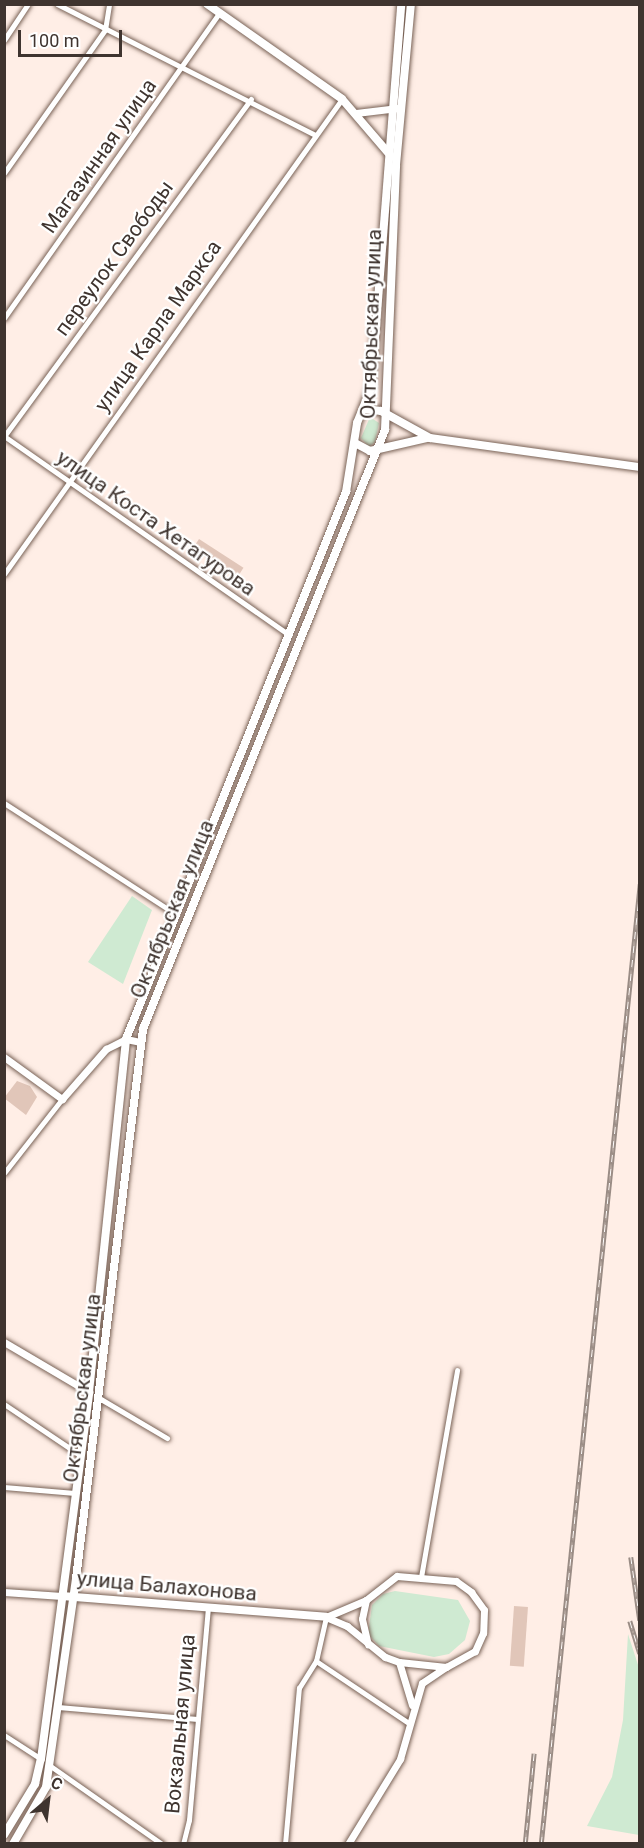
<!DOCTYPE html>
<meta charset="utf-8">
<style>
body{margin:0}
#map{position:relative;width:644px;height:1848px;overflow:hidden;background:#ffeee6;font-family:Roboto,sans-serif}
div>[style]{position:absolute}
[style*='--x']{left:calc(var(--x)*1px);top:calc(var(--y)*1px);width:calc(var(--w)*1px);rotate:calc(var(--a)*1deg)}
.green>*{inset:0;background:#cfead2}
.building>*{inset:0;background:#e1c6b9;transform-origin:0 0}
.roads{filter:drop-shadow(0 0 2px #796256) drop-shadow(0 0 2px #796256)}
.minor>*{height:5px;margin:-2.5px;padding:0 2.5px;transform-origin:2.5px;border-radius:2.5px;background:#fff}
.tertiary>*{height:7px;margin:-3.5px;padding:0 3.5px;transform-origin:3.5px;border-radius:3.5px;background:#fff}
.secondary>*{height:8px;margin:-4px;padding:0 4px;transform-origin:4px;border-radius:4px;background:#fff}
.primary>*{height:8px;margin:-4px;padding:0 4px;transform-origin:4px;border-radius:4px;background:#fff}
.rail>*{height:4.5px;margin-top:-2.25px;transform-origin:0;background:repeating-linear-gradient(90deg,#fff 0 7px,#9a8c85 0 14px);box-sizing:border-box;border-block:2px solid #9a8c85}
span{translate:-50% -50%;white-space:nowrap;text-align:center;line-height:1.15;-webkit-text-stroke:4.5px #fff;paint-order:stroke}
.street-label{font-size:21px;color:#3f342f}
.frame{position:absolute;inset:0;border:6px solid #3f342f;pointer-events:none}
.north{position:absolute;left:18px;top:1770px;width:60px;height:60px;-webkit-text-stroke:4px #fff;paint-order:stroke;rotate:28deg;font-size:16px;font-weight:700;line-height:24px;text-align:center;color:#3f342f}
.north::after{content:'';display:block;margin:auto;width:21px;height:27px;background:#3f342f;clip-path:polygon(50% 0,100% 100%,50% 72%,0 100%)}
.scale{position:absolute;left:18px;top:30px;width:104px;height:27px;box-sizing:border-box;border:3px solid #3f342f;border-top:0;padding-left:8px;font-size:18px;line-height:21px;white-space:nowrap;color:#3f342f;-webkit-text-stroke:4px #fff;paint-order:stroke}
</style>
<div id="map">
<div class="green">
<div style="clip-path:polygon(370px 417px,379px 423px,375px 442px,369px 447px,361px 438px)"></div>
<div style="clip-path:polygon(132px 896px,152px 910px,123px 984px,88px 962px)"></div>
<div style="clip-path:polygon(395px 1591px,458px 1600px,470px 1621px,465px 1640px,449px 1654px,434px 1657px,379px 1646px,368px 1634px,372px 1605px,383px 1594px)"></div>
<div style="clip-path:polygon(628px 1634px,639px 1668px,639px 1835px,587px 1826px,612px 1777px,623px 1720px)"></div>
</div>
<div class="building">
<div style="left:199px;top:539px;width:53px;height:12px;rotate:33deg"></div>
<div style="clip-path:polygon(17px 1081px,30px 1086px,37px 1097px,26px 1115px,4px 1098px)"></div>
<div style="left:514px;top:1606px;width:14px;height:60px;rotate:4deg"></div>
</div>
<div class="roads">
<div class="minor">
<div style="--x:57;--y:4;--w:289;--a:26.9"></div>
<div style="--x:4;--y:40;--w:43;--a:-56.3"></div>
<div style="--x:251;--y:99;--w:418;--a:126.2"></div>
<div style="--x:4;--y:436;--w:348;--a:34.9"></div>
<div style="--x:4;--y:173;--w:175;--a:-54.8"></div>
<div style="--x:105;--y:30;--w:26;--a:-81"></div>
<div style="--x:4;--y:318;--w:373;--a:-54.8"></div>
<div style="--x:4;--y:574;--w:583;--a:-54.57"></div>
<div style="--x:4;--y:803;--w:206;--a:32.9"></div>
<div style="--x:4;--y:1173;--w:94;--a:-51.9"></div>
<div style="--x:99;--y:1398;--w:79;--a:30.5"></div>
<div style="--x:4;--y:1404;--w:92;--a:33.9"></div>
<div style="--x:4;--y:1487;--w:71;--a:4.8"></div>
<div style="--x:421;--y:1577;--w:210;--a:-80.1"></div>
<div style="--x:316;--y:1661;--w:113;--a:33.8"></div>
<div style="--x:58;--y:1707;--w:140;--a:4.9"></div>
<div style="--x:4;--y:1735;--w:44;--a:33"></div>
<div style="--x:49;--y:1765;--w:138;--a:35"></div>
<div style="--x:183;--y:1844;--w:25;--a:-76"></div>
<div style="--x:189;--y:1820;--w:213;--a:-84.9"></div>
<div style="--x:285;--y:1844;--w:157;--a:-84.9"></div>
<div style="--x:299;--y:1688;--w:32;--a:-58"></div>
<div style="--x:316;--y:1661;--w:45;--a:-77.2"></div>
</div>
<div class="tertiary">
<div style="--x:356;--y:113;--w:42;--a:-6.8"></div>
<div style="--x:4;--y:1057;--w:72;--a:35.9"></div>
<div style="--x:62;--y:1099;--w:67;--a:-48.7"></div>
<div style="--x:106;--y:1049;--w:22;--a:-27"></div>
<div style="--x:126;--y:1039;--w:14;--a:12"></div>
<div style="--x:4;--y:1342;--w:99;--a:30.5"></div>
<div style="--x:397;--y:1576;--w:59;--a:4.8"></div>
<div style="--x:456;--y:1581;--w:19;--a:36"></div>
<div style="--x:471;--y:1592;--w:22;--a:54"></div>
<div style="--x:484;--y:1610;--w:23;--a:92"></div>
<div style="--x:483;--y:1633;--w:20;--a:114"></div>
<div style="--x:475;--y:1651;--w:33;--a:151"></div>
<div style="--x:446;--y:1667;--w:47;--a:-173.9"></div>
<div style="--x:399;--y:1662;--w:15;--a:-160"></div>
<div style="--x:385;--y:1657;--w:49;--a:-140.8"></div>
<div style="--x:347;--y:1626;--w:23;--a:-157"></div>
<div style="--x:326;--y:1617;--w:43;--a:-23"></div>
<div style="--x:366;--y:1600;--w:39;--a:-38"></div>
<div style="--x:4;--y:1592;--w:58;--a:3.9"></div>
<div style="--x:366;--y:1600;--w:19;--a:102"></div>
<div style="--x:362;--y:1619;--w:26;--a:77"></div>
<div style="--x:399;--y:1662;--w:45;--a:73.2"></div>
<div style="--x:348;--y:1844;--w:100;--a:-58.5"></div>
<div style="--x:400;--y:1759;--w:79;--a:-73.9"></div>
<div style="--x:422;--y:1683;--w:29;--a:-34"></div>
</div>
<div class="secondary">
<div style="--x:207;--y:4;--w:165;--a:35.1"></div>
<div style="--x:342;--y:99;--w:74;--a:49.4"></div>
<div style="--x:62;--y:1596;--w:265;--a:4.5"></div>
</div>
<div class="primary">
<div style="--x:365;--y:409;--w:16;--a:7"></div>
<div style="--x:381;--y:411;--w:56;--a:28.9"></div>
<div style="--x:430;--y:438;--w:212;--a:7.9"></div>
<div style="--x:355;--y:443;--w:17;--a:28"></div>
<div style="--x:370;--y:451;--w:58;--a:-12.8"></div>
<div style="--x:4;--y:1835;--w:60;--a:-58.7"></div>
<div style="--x:35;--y:1784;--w:26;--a:-77"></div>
<div style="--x:41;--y:1759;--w:370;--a:-82.5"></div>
<div style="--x:89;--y:1392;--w:355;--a:-84"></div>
<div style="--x:126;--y:1039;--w:590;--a:-68.09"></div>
<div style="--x:346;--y:492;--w:70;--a:-80.9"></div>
<div style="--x:357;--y:423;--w:37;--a:-68"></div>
<div style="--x:371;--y:389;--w:386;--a:-85.5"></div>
<div style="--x:13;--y:1844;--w:66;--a:-59.9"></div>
<div style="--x:46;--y:1787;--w:210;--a:-81.8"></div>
<div style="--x:76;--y:1579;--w:554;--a:-83.05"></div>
<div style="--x:143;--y:1029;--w:646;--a:-68"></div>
<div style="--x:385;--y:430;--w:265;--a:-87.6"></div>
<div style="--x:396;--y:165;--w:162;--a:-84.7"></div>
</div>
</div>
<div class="rail">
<div style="--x:631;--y:1557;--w:64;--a:81.9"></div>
<div style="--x:630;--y:1621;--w:34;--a:73"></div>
<div style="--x:525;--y:1844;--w:91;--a:-84.4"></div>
<div style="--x:541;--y:1844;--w:965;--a:-84.11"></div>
</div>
<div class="street-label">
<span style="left:99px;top:156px;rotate:-55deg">Магазинная улица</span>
<span style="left:114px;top:258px;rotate:-54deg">переулок Свободы</span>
<span style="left:371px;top:324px;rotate:-88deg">Октябрьская улица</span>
<span style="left:158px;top:326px;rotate:-55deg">улица Карла Маркса</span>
<span style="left:156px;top:523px;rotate:35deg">улица Коста Хетагурова</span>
<span style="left:172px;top:909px;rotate:-68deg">Октябрьская улица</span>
<span style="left:82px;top:1388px;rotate:-83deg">Октябрьская улица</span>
<span style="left:167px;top:1586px;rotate:5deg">улица Балахонова</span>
<span style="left:180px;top:1724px;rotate:-85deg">Вокзальная улица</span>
</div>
<div class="frame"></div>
<div class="north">С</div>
<div class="scale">100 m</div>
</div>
